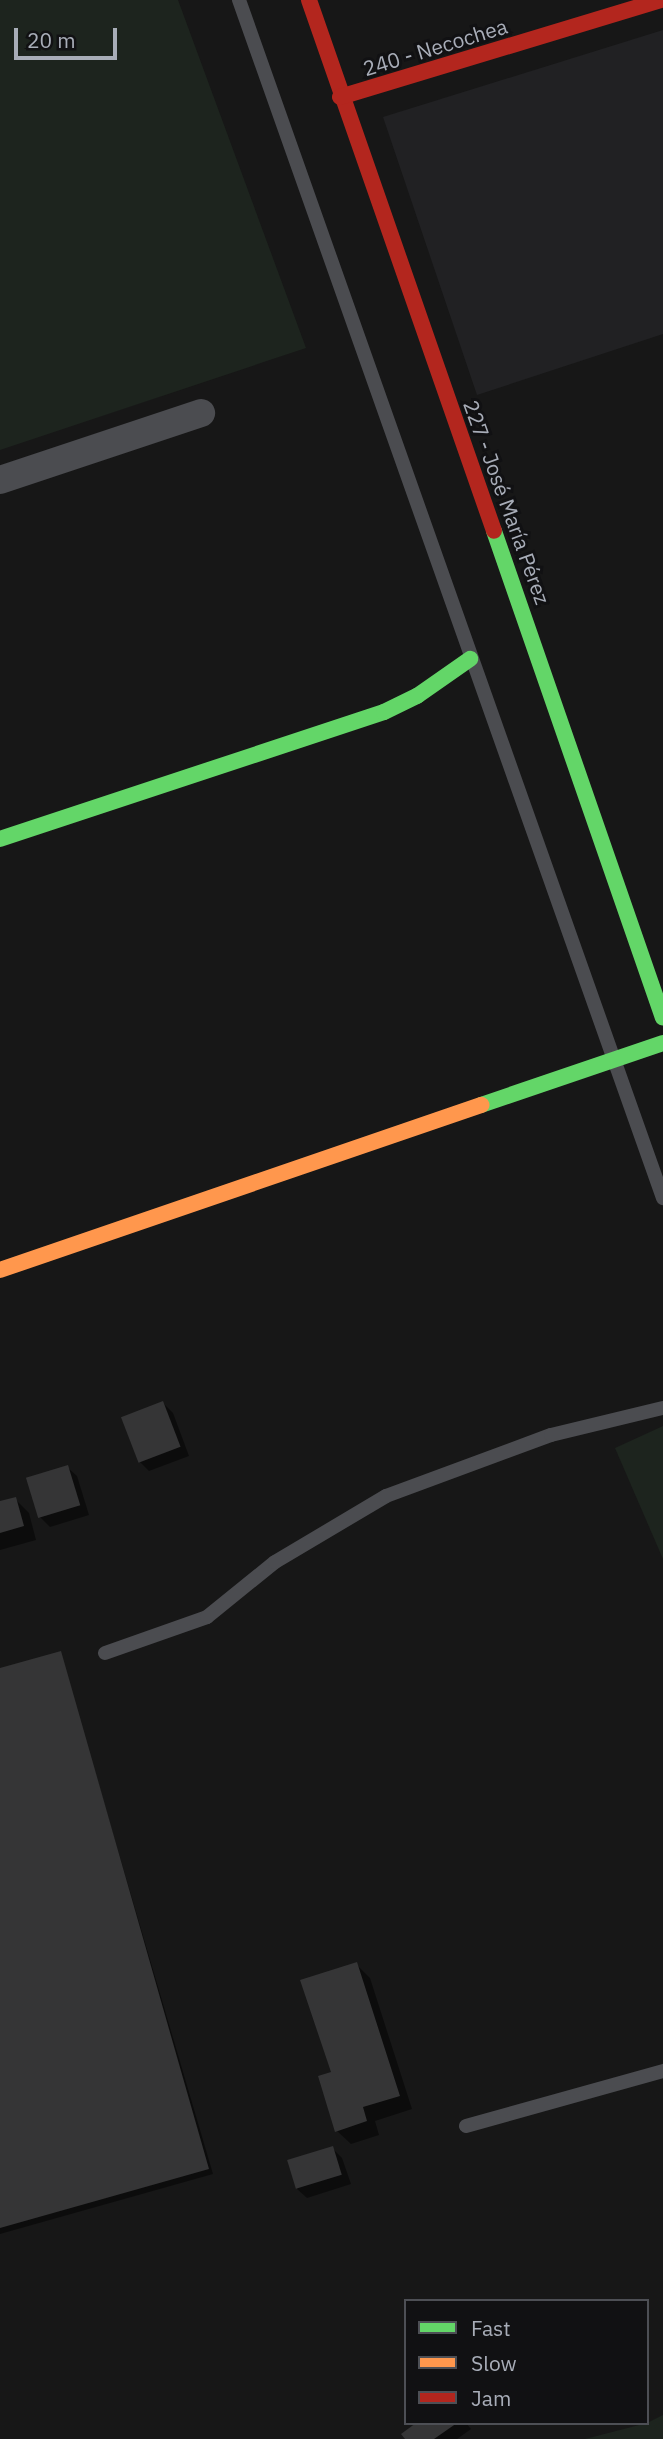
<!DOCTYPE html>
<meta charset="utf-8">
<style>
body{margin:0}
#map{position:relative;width:663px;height:2439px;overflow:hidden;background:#171717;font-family:"IBM Plex Sans",sans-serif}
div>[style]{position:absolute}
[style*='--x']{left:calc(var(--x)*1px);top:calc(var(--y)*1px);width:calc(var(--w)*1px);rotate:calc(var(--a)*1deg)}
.built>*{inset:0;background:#212123}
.green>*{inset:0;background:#1d241e}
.shadow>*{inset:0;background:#0007}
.building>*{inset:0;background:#353536;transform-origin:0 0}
.lane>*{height:14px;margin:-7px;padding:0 7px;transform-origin:7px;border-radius:7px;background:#4b4c50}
.street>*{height:28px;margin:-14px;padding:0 14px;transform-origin:14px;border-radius:14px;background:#4b4c50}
.fast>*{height:16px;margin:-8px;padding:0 8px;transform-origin:8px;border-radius:8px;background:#63d668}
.slow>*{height:16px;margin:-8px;padding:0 8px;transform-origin:8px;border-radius:8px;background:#ff974d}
.jam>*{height:16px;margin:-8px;padding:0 8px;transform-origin:8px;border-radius:8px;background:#b3261e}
span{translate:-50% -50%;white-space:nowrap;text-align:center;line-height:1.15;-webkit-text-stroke:6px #111113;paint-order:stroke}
.street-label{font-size:21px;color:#a8adb8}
.legend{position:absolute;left:404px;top:2299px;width:245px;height:126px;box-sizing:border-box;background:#111113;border:2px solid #4d4f55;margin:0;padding:9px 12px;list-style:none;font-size:21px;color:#a8adb8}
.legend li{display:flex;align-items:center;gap:14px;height:35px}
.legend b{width:35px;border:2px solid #4d4f55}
.scale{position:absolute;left:14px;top:28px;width:103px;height:32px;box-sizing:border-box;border:4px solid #a8adb8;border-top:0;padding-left:9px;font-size:21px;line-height:24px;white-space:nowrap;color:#a8adb8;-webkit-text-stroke:5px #111113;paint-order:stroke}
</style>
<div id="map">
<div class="built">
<div style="clip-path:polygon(663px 30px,663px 334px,477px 395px,383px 117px)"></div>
</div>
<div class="green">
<div style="clip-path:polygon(0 0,178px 0,306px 348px,0 450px)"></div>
<div style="clip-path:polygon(663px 1426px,663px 1559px,615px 1448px)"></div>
<div style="clip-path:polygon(663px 2415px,663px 2439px,585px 2439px,647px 2423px)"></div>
</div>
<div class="shadow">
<div style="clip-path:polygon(163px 1403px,173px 1413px,189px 1456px,149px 1471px,140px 1462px)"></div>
<div style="clip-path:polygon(67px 1467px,77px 1476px,89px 1515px,50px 1527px,40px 1517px)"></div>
<div style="clip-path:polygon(15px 1499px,29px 1513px,36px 1540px,0 1550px,0 1503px)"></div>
<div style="clip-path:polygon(60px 1653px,213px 2174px,0 2234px,0 1670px)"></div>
<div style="clip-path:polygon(356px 1964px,370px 1978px,412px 2109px,375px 2121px,379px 2135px,351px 2144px,337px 2131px,333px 2073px)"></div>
<div style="clip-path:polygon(332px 2148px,342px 2158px,351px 2184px,307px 2198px,297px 2189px)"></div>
<div style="clip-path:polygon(419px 2423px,466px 2423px,471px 2429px,457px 2439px,407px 2439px)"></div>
</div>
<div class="building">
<div style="left:163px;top:1401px;width:49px;height:45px;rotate:69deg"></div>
<div style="left:68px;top:1465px;width:42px;height:44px;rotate:73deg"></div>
<div style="clip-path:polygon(16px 1497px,24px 1526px,0 1533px,0 1501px)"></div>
<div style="clip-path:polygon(61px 1651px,209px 2169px,0 2228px,0 1668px)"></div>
<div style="clip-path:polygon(357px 1962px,400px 2096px,363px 2107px,367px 2121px,335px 2132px,318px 2076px,331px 2072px,300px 1980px)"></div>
<div style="left:333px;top:2146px;width:30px;height:48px;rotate:73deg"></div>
<div style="clip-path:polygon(416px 2423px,457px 2423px,434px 2439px,405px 2439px,401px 2434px)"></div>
</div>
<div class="lane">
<div style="--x:239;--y:0;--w:1271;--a:70.51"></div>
<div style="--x:105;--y:1653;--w:108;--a:-19.4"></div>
<div style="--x:207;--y:1617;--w:87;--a:-39"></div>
<div style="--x:275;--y:1562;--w:129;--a:-30.7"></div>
<div style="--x:386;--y:1496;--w:176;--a:-20.3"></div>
<div style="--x:551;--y:1435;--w:115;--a:-13.6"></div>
<div style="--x:466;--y:2126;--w:205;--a:-15.6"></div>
</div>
<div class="street">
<div style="--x:0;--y:480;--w:212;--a:-18.4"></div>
</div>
<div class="fast">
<div style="--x:494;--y:531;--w:515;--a:70.86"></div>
<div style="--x:0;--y:839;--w:404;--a:-18.3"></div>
<div style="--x:384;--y:712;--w:37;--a:-26"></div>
<div style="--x:417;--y:696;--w:65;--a:-34.9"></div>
<div style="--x:481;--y:1105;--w:192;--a:-18.8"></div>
</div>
<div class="slow">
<div style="--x:0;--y:1270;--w:509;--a:-18.93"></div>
</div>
<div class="jam">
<div style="--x:309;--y:0;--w:562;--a:70.79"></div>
<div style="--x:340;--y:97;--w:336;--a:-16.8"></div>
</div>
<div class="street-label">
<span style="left:435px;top:47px;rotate:-17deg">240 - Necochea</span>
<span style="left:507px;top:502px;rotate:70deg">227 - José María Pérez</span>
</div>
<ul class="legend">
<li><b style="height:9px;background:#63d668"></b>Fast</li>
<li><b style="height:9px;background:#ff974d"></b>Slow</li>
<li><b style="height:9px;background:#b3261e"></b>Jam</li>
</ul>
<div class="scale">20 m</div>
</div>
